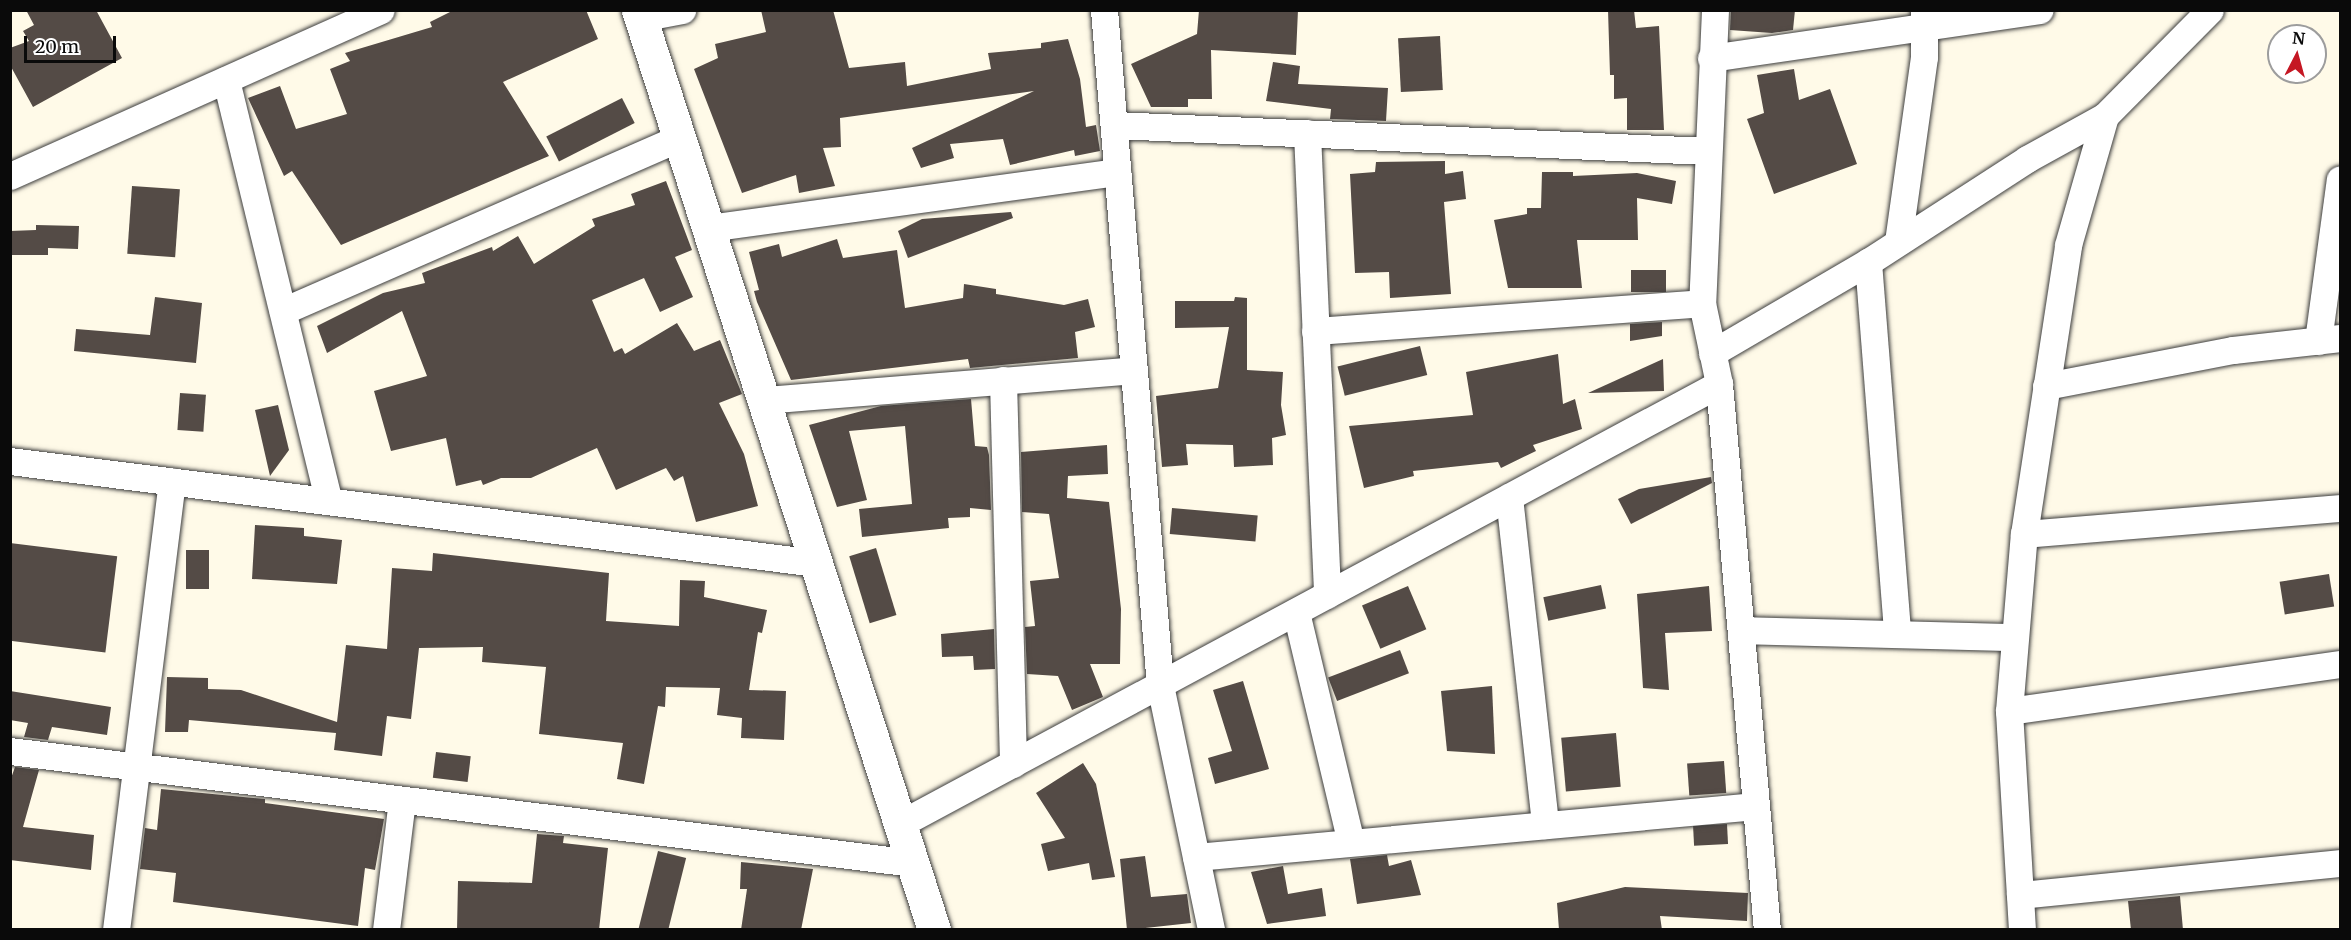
<!DOCTYPE html>
<style>
body{margin:0}
#map{position:relative;width:2351px;height:940px;overflow:hidden;background:#fffae8;font-family:Merriweather,serif}
div>[style]{position:absolute}
[style*='--x']{left:calc(var(--x)*1px);top:calc(var(--y)*1px);width:calc(var(--w)*1px);rotate:calc(var(--a)*1deg)}
.building>*{inset:0;background:#544b46;transform-origin:0 0}
.roads{filter:drop-shadow(0 0 2px #3d3d3d) drop-shadow(0 0 2px #3d3d3d)}
.minor>*{height:27px;margin:-13.5px;padding:0 13.5px;transform-origin:13.5px;border-radius:13.5px;background:#fff}
.tertiary>*{height:33px;margin:-16.5px;padding:0 16.5px;transform-origin:16.5px;border-radius:16.5px;background:#fff}
span{translate:-50% -50%;white-space:nowrap;text-align:center;line-height:1.15;-webkit-text-stroke:6px #fff;paint-order:stroke}
.frame{position:absolute;inset:0;border:12px solid #0a0a0a;pointer-events:none}
.north{position:absolute;left:2267px;top:24px;width:60px;height:60px;box-sizing:border-box;background:#fff;border:2px solid #9d9d9d;border-radius:50%;rotate:6deg;font-size:16px;font-weight:700;line-height:24px;text-align:center;color:#0a0a0a}
.north::after{content:'';display:block;margin:auto;width:21px;height:27px;background:#c51723;clip-path:polygon(50% 0,100% 100%,50% 72%,0 100%)}
.scale{position:absolute;left:24px;top:36px;width:92px;height:27px;box-sizing:border-box;border:3px solid #0a0a0a;border-top:0;padding-left:8px;font-size:18px;line-height:21px;white-space:nowrap;color:#0a0a0a;-webkit-text-stroke:4px #fff;paint-order:stroke}
</style>
<div id="map">
<div class="building">
<div style="clip-path:polygon(26px 10px,96px 10px,122px 58px,33px 107px,10px 65px,10px 48px,29px 41px,23px 31px,34px 25px)"></div>
<div style="clip-path:polygon(454px 10px,586px 10px,598px 39px,503px 82px,549px 156px,341px 245px,292px 171px,284px 176px,248px 98px,280px 86px,296px 129px,347px 114px,330px 69px,350px 61px,345px 53px,432px 27px,430px 22px)"></div>
<div style="clip-path:polygon(761px 10px,833px 10px,849px 68px,905px 62px,907px 86px,991px 69px,988px 53px,1041px 48px,1041px 43px,1068px 39px,1080px 79px,1086px 127px,1096px 125px,1100px 151px,1075px 156px,1074px 150px,1010px 165px,1003px 139px,950px 144px,954px 158px,921px 168px,912px 148px,1034px 91px,840px 118px,841px 147px,823px 148px,835px 186px,799px 193px,796px 175px,742px 193px,694px 69px,718px 58px,715px 44px,766px 32px)"></div>
<div style="clip-path:polygon(1199px 10px,1298px 10px,1296px 55px,1211px 50px,1212px 99px,1188px 99px,1188px 107px,1151px 107px,1131px 64px,1197px 34px)"></div>
<div style="clip-path:polygon(1608px 10px,1634px 10px,1636px 28px,1659px 26px,1664px 130px,1627px 130px,1627px 98px,1614px 99px,1614px 75px,1610px 75px)"></div>
<div style="clip-path:polygon(1731px 10px,1795px 10px,1793px 30px,1772px 33px,1730px 30px)"></div>
<div style="left:1440px;top:36px;width:54px;height:42px;rotate:87deg"></div>
<div style="clip-path:polygon(1273px 62px,1300px 66px,1298px 84px,1388px 88px,1386px 121px,1330px 119px,1331px 109px,1266px 101px)"></div>
<div style="clip-path:polygon(1794px 69px,1799px 100px,1830px 89px,1857px 164px,1774px 194px,1747px 119px,1764px 113px,1757px 75px)"></div>
<div style="left:622px;top:98px;width:28px;height:85px;rotate:63deg"></div>
<div style="clip-path:polygon(1445px 161px,1445px 174px,1463px 171px,1466px 199px,1444px 202px,1451px 294px,1390px 298px,1389px 272px,1355px 273px,1350px 174px,1375px 172px,1376px 162px)"></div>
<div style="clip-path:polygon(1542px 172px,1573px 172px,1573px 176px,1637px 173px,1676px 181px,1672px 204px,1637px 198px,1638px 240px,1577px 240px,1582px 288px,1508px 288px,1494px 220px,1527px 214px,1527px 208px,1541px 208px)"></div>
<div style="clip-path:polygon(666px 181px,692px 250px,675px 257px,693px 297px,660px 312px,644px 278px,592px 300px,614px 352px,622px 348px,625px 354px,677px 323px,694px 351px,720px 340px,742px 394px,719px 403px,744px 454px,758px 506px,696px 522px,683px 476px,674px 481px,666px 468px,616px 490px,597px 448px,531px 478px,501px 478px,483px 485px,481px 480px,456px 486px,446px 438px,391px 451px,374px 391px,427px 376px,402px 311px,327px 353px,317px 326px,383px 293px,425px 283px,422px 273px,492px 247px,493px 251px,518px 236px,534px 264px,595px 226px,592px 219px,635px 205px,631px 194px)"></div>
<div style="left:132px;top:186px;width:48px;height:68px;rotate:4deg"></div>
<div style="clip-path:polygon(1011px 212px,1013px 218px,908px 258px,898px 231px,922px 219px)"></div>
<div style="clip-path:polygon(36px 225px,79px 226px,78px 249px,48px 248px,48px 255px,10px 255px,10px 231px,36px 230px)"></div>
<div style="clip-path:polygon(837px 239px,843px 258px,897px 250px,905px 308px,963px 298px,964px 284px,996px 289px,996px 294px,1064px 305px,1088px 299px,1095px 327px,1075px 332px,1078px 358px,970px 368px,968px 359px,791px 380px,757px 302px,754px 291px,759px 290px,749px 252px,779px 244px,782px 257px)"></div>
<div style="left:1631px;top:270px;width:35px;height:22px"></div>
<div style="clip-path:polygon(155px 297px,202px 303px,196px 363px,74px 351px,76px 329px,150px 335px)"></div>
<div style="clip-path:polygon(1235px 297px,1247px 298px,1247px 370px,1283px 372px,1281px 405px,1286px 435px,1272px 438px,1273px 465px,1234px 467px,1233px 445px,1186px 444px,1188px 465px,1162px 467px,1156px 396px,1218px 388px,1229px 327px,1175px 328px,1175px 301px,1234px 301px)"></div>
<div style="clip-path:polygon(1662px 322px,1662px 336px,1630px 341px,1630px 324px)"></div>
<div style="left:1420px;top:346px;width:30px;height:85px;rotate:76deg"></div>
<div style="clip-path:polygon(1558px 354px,1563px 404px,1575px 399px,1582px 429px,1533px 445px,1536px 451px,1501px 468px,1498px 462px,1413px 471px,1414px 476px,1364px 488px,1349px 426px,1473px 415px,1466px 372px)"></div>
<div style="clip-path:polygon(1663px 359px,1664px 391px,1588px 393px)"></div>
<div style="left:180px;top:393px;width:26px;height:37px;rotate:4deg"></div>
<div style="clip-path:polygon(971px 399px,975px 446px,987px 447px,989px 455px,991px 510px,970px 508px,970px 517px,948px 518px,949px 528px,862px 537px,859px 509px,912px 504px,905px 426px,849px 431px,867px 500px,837px 507px,809px 425px,881px 406px)"></div>
<div style="clip-path:polygon(278px 405px,289px 450px,270px 476px,255px 410px)"></div>
<div style="clip-path:polygon(1107px 445px,1108px 474px,1068px 476px,1067px 498px,1109px 502px,1121px 609px,1120px 664px,1090px 664px,1103px 697px,1072px 710px,1058px 676px,1027px 674px,1025px 627px,1035px 626px,1030px 581px,1059px 578px,1049px 514px,1022px 512px,1021px 452px)"></div>
<div style="clip-path:polygon(1711px 477px,1712px 483px,1631px 524px,1618px 499px,1639px 489px)"></div>
<div style="left:1172px;top:508px;width:86px;height:26px;rotate:5deg"></div>
<div style="clip-path:polygon(255px 525px,304px 528px,304px 536px,342px 540px,337px 584px,252px 579px)"></div>
<div style="left:10px;top:543px;width:108px;height:97px;rotate:7deg"></div>
<div style="left:876px;top:548px;width:70px;height:28px;rotate:73deg"></div>
<div style="left:186px;top:550px;width:23px;height:39px"></div>
<div style="clip-path:polygon(433px 553px,609px 573px,606px 621px,679px 626px,680px 580px,705px 581px,704px 597px,767px 610px,762px 633px,758px 632px,749px 690px,786px 691px,784px 740px,741px 738px,742px 718px,717px 715px,720px 688px,666px 687px,665px 707px,658px 706px,644px 784px,617px 779px,623px 743px,539px 734px,546px 667px,482px 662px,483px 647px,419px 648px,411px 719px,387px 716px,382px 756px,334px 750px,336px 733px,189px 720px,188px 732px,165px 732px,167px 677px,208px 678px,208px 689px,241px 690px,337px 722px,346px 645px,387px 649px,392px 568px,432px 571px)"></div>
<div style="left:2329px;top:574px;width:33px;height:50px;rotate:81deg"></div>
<div style="left:1601px;top:585px;width:24px;height:59px;rotate:78deg"></div>
<div style="left:1408px;top:586px;width:47px;height:50px;rotate:67deg"></div>
<div style="clip-path:polygon(1709px 586px,1712px 631px,1665px 633px,1669px 690px,1643px 688px,1637px 594px)"></div>
<div style="clip-path:polygon(994px 629px,995px 669px,974px 670px,973px 656px,942px 657px,941px 634px)"></div>
<div style="left:1400px;top:650px;width:25px;height:77px;rotate:69deg"></div>
<div style="clip-path:polygon(1243px 681px,1269px 769px,1215px 784px,1208px 758px,1232px 751px,1213px 690px)"></div>
<div style="clip-path:polygon(1492px 686px,1495px 754px,1447px 751px,1441px 691px)"></div>
<div style="clip-path:polygon(10px 691px,111px 707px,107px 735px,52px 727px,48px 740px,24px 737px,28px 723px,10px 720px)"></div>
<div style="left:1616px;top:733px;width:54px;height:55px;rotate:85deg"></div>
<div style="left:436px;top:752px;width:35px;height:26px;rotate:7deg"></div>
<div style="left:1724px;top:761px;width:32px;height:37px;rotate:86deg"></div>
<div style="clip-path:polygon(1083px 763px,1096px 784px,1115px 877px,1092px 880px,1089px 863px,1048px 871px,1041px 844px,1065px 838px,1036px 793px)"></div>
<div style="clip-path:polygon(15px 767px,39px 770px,23px 827px,94px 835px,91px 870px,10px 860px,10px 781px)"></div>
<div style="clip-path:polygon(161px 789px,265px 799px,265px 803px,384px 819px,375px 870px,365px 868px,358px 926px,173px 902px,176px 873px,140px 869px,145px 828px,157px 830px)"></div>
<div style="left:1727px;top:824px;width:20px;height:34px;rotate:87deg"></div>
<div style="clip-path:polygon(537px 834px,564px 836px,563px 843px,608px 848px,599px 930px,457px 930px,458px 881px,532px 883px)"></div>
<div style="left:658px;top:851px;width:29px;height:82px;rotate:14deg"></div>
<div style="clip-path:polygon(1387px 855px,1389px 866px,1411px 860px,1421px 895px,1357px 904px,1350px 859px)"></div>
<div style="clip-path:polygon(1145px 856px,1151px 897px,1187px 894px,1191px 923px,1127px 930px,1120px 859px)"></div>
<div style="clip-path:polygon(741px 862px,813px 869px,801px 930px,741px 930px,747px 889px,740px 889px)"></div>
<div style="clip-path:polygon(1283px 866px,1288px 894px,1322px 888px,1326px 916px,1267px 924px,1251px 872px)"></div>
<div style="clip-path:polygon(1625px 887px,1748px 893px,1747px 921px,1660px 916px,1662px 930px,1559px 930px,1557px 903px)"></div>
<div style="clip-path:polygon(2180px 896px,2183px 930px,2131px 930px,2128px 901px)"></div>
</div>
<div class="roads">
<div class="minor">
<div style="--x:1104;--y:10;--w:677;--a:85.26"></div>
<div style="--x:1160;--y:685;--w:250;--a:78.2"></div>
<div style="--x:1715;--y:10;--w:293;--a:92.5"></div>
<div style="--x:1702;--y:303;--w:83;--a:78.1"></div>
<div style="--x:1719;--y:384;--w:548;--a:84.98"></div>
<div style="--x:640;--y:18;--w:43;--a:-10.8"></div>
<div style="--x:1711;--y:58;--w:332;--a:-8.3"></div>
<div style="--x:226;--y:80;--w:433;--a:76.3"></div>
<div style="--x:1114;--y:125;--w:594;--a:2.51"></div>
<div style="--x:1307;--y:133;--w:462;--a:87.5"></div>
<div style="--x:10;--y:176;--w:406;--a:-24.1"></div>
<div style="--x:708;--y:228;--w:413;--a:-7.8"></div>
<div style="--x:1898;--y:242;--w:187;--a:-82"></div>
<div style="--x:1924;--y:57;--w:47;--a:-90"></div>
<div style="--x:1868;--y:262;--w:372;--a:85.5"></div>
<div style="--x:283;--y:311;--w:432;--a:-23.6"></div>
<div style="--x:1315;--y:331;--w:388;--a:-4.1"></div>
<div style="--x:2318;--y:341;--w:163;--a:-82.3"></div>
<div style="--x:1712;--y:353;--w:181;--a:-30.3"></div>
<div style="--x:1868;--y:262;--w:189;--a:-32.9"></div>
<div style="--x:2027;--y:159;--w:89;--a:-28.9"></div>
<div style="--x:2105;--y:116;--w:149;--a:-45.3"></div>
<div style="--x:1003;--y:380;--w:384;--a:88.5"></div>
<div style="--x:2046;--y:386;--w:190;--a:-10.9"></div>
<div style="--x:2233;--y:350;--w:108;--a:-6.4"></div>
<div style="--x:764;--y:400;--w:371;--a:-4.6"></div>
<div style="--x:10;--y:461;--w:812;--a:7.21"></div>
<div style="--x:1509;--y:497;--w:330;--a:83.7"></div>
<div style="--x:2024;--y:534;--w:317;--a:-4.7"></div>
<div style="--x:1296;--y:612;--w:236;--a:76.6"></div>
<div style="--x:1741;--y:630;--w:272;--a:1.5"></div>
<div style="--x:2009;--y:711;--w:334;--a:-8.1"></div>
<div style="--x:10;--y:751;--w:910;--a:7.07"></div>
<div style="--x:900;--y:824;--w:930;--a:-28.25"></div>
<div style="--x:1196;--y:857;--w:562;--a:-5.2"></div>
<div style="--x:2020;--y:895;--w:322;--a:-5.7"></div>
<div style="--x:116;--y:930;--w:452;--a:-82.9"></div>
<div style="--x:386;--y:930;--w:131;--a:-83"></div>
<div style="--x:2022;--y:930;--w:219;--a:-93.4"></div>
<div style="--x:2009;--y:711;--w:178;--a:-85.2"></div>
<div style="--x:2024;--y:534;--w:292;--a:-81.3"></div>
<div style="--x:2068;--y:245;--w:134;--a:-74"></div>
</div>
<div class="tertiary">
<div style="--x:638;--y:10;--w:966;--a:72.16"></div>
</div>
</div>
<div class="frame"></div>
<div class="north">N</div>
<div class="scale">20 m</div>
</div>
